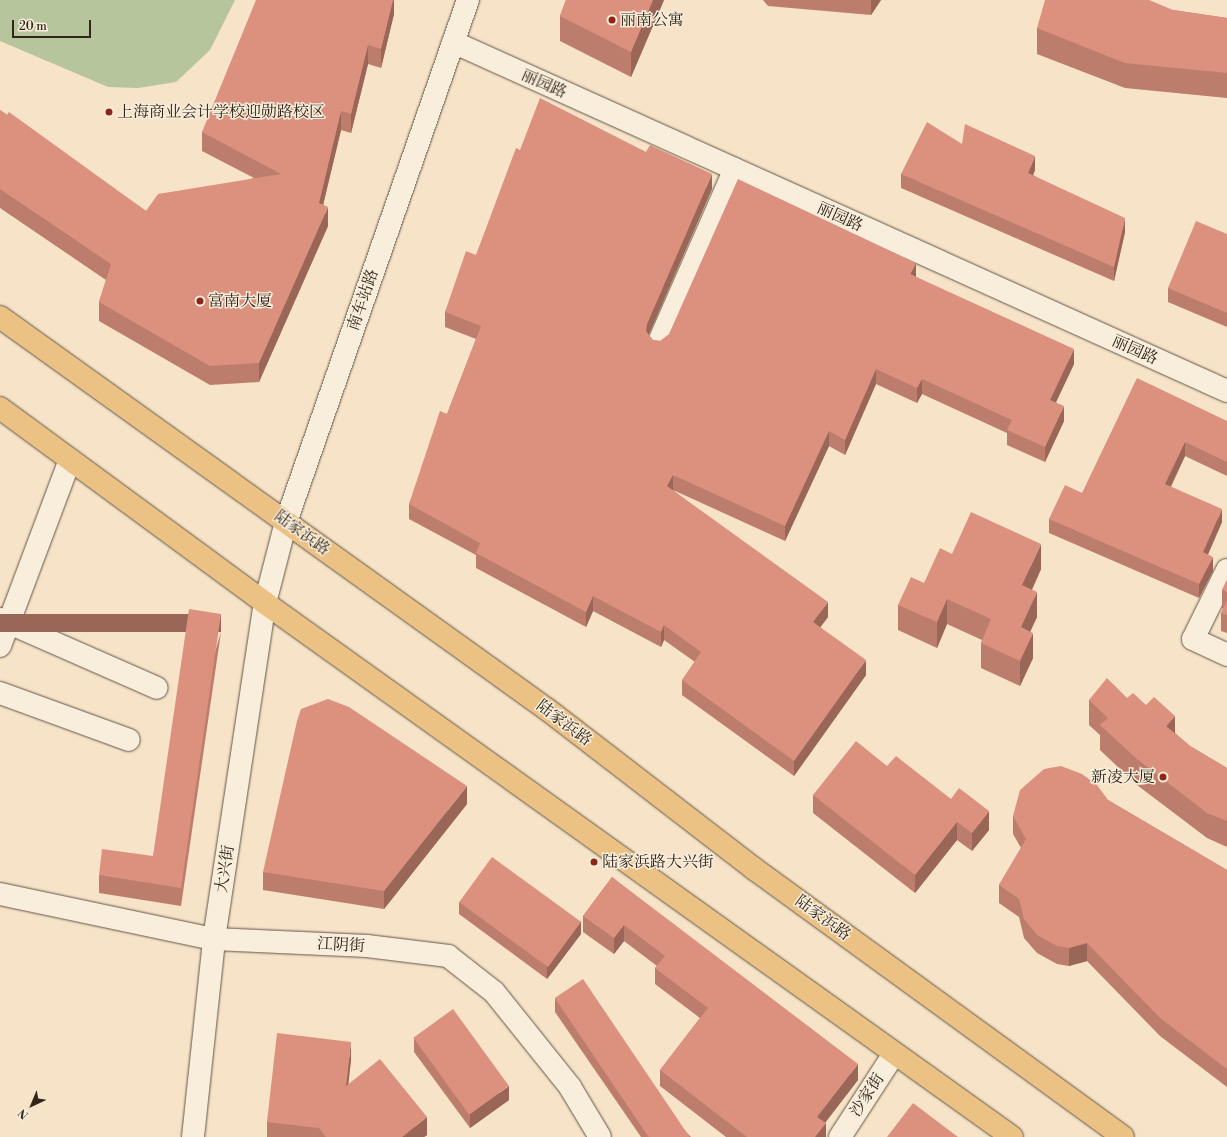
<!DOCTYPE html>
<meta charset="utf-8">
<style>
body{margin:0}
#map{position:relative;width:1227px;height:1137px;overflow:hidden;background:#f6e3c8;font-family:"Libre Bodoni","Noto Serif SC",serif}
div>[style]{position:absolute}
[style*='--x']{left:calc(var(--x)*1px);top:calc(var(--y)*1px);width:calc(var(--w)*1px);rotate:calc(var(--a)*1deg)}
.green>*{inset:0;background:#b6c59b}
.roads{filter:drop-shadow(0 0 1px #625546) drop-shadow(0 0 1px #625546)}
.minor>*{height:22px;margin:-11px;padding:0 11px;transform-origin:11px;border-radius:11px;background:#f9eddb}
.major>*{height:22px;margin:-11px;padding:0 11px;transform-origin:11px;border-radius:11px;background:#ebc284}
.wall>*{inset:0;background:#bd7d6c}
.shaded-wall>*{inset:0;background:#9a6658;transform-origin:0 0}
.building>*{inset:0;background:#dc917e;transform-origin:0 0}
.dots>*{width:11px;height:11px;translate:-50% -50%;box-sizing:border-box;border:2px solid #f9eddb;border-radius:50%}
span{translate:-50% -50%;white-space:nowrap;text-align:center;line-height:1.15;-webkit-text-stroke:3px #f9eddb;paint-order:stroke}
.poi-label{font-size:16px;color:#30261a}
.left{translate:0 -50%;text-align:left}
.right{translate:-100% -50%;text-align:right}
.street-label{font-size:16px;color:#30261a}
.north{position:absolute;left:12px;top:1085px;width:40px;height:40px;-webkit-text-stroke:3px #f9eddb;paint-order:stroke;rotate:224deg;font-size:11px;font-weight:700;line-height:16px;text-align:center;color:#30261a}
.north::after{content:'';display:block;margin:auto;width:14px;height:18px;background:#30261a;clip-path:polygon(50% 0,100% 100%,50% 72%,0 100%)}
.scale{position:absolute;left:12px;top:20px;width:79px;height:18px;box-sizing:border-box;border:2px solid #30261a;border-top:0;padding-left:5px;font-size:12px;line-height:14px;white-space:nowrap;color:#30261a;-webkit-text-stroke:3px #f9eddb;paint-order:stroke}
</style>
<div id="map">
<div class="green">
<div style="clip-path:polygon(0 0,235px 0,210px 50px,176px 82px,138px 88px,108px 87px,0 41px)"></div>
</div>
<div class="roads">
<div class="minor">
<div style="--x:453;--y:42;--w:849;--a:24.27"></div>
<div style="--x:658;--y:344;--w:191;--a:-66.3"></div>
<div style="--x:1227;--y:570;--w:77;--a:116.2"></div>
<div style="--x:1193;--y:639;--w:38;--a:25"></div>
<div style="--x:0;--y:619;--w:171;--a:23.7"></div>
<div style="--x:0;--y:646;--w:199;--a:-69.4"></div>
<div style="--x:0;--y:693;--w:137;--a:20"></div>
<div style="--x:0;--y:894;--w:219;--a:11.9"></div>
<div style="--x:214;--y:939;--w:153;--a:2.6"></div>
<div style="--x:367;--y:946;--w:82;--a:7"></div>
<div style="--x:448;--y:956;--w:58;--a:38"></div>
<div style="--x:494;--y:992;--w:122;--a:51.3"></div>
<div style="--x:570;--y:1087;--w:58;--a:59"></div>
<div style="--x:193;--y:1137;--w:199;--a:-83.9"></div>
<div style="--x:214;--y:939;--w:340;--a:-81.4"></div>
<div style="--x:265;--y:603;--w:84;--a:-75.5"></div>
<div style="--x:286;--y:522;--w:553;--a:-70.78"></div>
<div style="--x:840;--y:1137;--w:99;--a:-57"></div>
</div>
<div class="major">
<div style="--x:0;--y:317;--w:674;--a:35.65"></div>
<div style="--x:548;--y:710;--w:259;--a:37.6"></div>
<div style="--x:753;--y:868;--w:457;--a:36"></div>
<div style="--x:0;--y:408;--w:329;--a:36.3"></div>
<div style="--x:265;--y:603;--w:918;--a:35.56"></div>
</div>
</div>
<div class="wall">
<div style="clip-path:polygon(394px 0,394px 14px,381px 68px,368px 64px,351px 133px,341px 130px,323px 205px,328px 226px,259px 382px,210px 385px,99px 321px,99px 302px,106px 280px,0 208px,0 110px,146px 211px,254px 178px,202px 151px,202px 132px)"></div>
<div style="clip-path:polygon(566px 0,664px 0,631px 77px,560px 41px,560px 16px)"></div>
<div style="clip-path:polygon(763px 0,881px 0,871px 15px,768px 6px)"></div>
<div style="clip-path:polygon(1173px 10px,1227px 18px,1227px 98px,1125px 88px,1037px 54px,1037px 28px)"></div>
<div style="clip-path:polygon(962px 144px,1035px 170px,1033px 175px,1125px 232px,1114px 281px,901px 188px,901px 174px)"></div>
<div style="clip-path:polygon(520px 150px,712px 189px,648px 335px,653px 340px,660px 341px,916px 277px,1074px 364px,1056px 402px,1064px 421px,1045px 462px,1007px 445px,1007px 433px,922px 394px,917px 403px,876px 384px,845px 455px,829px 446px,785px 541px,673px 490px,828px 617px,820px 627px,866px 675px,794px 776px,682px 695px,682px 680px,695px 662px,664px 640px,661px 647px,593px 611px,586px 627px,476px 568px,476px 555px,409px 519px,409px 504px,447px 414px,476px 339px,445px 327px,445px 312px,476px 255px)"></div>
<div style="clip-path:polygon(1227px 234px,1227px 327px,1168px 302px,1168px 288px)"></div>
<div style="clip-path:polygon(1227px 421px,1227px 476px,1185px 456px,1171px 487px,1222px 522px,1208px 554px,1213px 571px,1199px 598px,1049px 533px,1049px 519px,1082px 493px)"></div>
<div style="clip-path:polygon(952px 554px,1041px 569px,1032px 590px,1037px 617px,1030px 631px,1033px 658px,1020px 686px,981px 668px,981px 643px,982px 640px,947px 624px,937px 648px,898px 630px,898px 605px,924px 583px)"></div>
<div style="clip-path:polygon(1227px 580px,1227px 633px,1221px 631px,1221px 613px,1223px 609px,1222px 608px,1222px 590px)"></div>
<div style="clip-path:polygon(221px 632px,181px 906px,99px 893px,99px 875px,153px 856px)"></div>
<div style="clip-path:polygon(1127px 698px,1175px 733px,1190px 746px,1227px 768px,1227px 847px,1207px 838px,1137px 785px,1100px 750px,1100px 735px,1089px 725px,1089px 700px)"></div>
<div style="clip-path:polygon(887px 766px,989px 830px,972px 851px,957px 840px,915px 893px,813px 813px,813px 795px)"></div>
<div style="clip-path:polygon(1108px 800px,1227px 870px,1227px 1087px,1160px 1036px,1087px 961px,1069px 966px,1057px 964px,1037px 953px,1024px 938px,1019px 917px,999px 903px,999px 885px,1021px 848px,1013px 834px,1013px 816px)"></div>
<div style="clip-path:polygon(467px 804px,384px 909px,263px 890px,263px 872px)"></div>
<div style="clip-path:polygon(612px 877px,858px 1080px,825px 1123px,826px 1137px,726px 1137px,660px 1086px,660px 1070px,700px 1018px,655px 984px,655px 968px,657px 966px,624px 941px,614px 954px,583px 932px,583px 916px)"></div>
<div style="clip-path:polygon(459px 902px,581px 934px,547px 979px,459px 914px)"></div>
<div style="clip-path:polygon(555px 998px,691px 1137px,641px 1137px,555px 1012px)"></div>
<div style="clip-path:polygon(414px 1038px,509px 1100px,470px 1128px,414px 1052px)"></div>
<div style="clip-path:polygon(351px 1060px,348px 1085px,427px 1135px,424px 1137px,267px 1137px,267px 1122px)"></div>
</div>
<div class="shaded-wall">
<div style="clip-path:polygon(393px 0,394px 0,394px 14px,381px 68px,381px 49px)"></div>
<div style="clip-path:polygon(653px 0,664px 0,631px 77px,631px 52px)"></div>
<div style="clip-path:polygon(871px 0,881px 0,871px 15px)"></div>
<div style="clip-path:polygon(368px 45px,368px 64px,351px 133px,351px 114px)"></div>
<div style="clip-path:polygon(341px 111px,341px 130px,319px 222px,319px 203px)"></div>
<div style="clip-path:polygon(1035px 156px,1035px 170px,1028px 187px,1028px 173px)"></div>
<div style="clip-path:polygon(712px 174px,712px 189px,647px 339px,646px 331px,647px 324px)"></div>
<div style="clip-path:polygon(328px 207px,328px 226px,259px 382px,259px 363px)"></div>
<div style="clip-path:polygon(1125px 218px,1125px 232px,1114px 281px,1114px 267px)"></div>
<div style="clip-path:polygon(916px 263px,916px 278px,910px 274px)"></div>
<div style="clip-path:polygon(1074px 349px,1074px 364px,1050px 415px,1050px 400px)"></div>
<div style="clip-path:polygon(876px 369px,876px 384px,845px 455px,845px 440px)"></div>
<div style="clip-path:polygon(922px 379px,922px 394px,917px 403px,917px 388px)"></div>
<div style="clip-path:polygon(1064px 406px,1064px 421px,1045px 462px,1045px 447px)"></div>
<div style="clip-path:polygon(829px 431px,829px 446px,785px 541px,785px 526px)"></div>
<div style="clip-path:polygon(1185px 442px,1185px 456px,1165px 498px,1165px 484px)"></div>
<div style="clip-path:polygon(673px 475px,673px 490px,667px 501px,667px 486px)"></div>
<div style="clip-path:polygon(1222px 509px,1222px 522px,1203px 566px,1203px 552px)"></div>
<div style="clip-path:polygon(1041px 544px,1041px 569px,1022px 611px,1022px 585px)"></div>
<div style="clip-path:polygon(1213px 557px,1213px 571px,1199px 598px,1199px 584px)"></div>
<div style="clip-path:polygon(1037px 592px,1037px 617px,1021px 652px,1021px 627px)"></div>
<div style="clip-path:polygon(593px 596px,593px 611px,586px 627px,586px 612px)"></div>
<div style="clip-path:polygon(947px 599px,947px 624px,937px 648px,937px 622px)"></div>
<div style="clip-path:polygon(828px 602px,828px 617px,813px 637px,813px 622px)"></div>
<div style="left:221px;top:614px;width:18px;height:277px;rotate:90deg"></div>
<div style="clip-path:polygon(664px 625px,664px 640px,661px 647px,661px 632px)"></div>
<div style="clip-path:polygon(1033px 633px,1033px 658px,1020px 686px,1020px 661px)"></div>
<div style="clip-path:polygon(866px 660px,866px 675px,794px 776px,794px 761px)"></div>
<div style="clip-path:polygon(1175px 716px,1175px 742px,1166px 726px)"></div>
<div style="clip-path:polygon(467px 786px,467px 804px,384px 909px,384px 891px)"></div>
<div style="clip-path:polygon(989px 811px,989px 830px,972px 851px,972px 833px)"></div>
<div style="clip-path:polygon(957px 822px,957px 840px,915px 893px,915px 875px)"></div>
<div style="clip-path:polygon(581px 921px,581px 934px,547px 979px,547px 967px)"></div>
<div style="clip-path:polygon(624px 925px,624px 941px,614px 954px,614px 938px)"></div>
<div style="clip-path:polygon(1087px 943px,1087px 961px,1069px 966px,1069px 948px)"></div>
<div style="clip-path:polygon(351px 1042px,351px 1060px,346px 1105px,346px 1086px)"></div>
<div style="clip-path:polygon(858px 1064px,858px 1080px,817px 1133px,817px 1117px)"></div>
<div style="clip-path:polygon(509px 1086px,509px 1100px,470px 1128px,470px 1114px)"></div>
<div style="clip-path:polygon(427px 1117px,427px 1135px,424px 1137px,402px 1137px)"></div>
<div style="clip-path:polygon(826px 1123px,826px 1137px,815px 1137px)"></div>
</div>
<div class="building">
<div style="clip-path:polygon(256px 0,393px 0,381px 49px,368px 45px,351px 114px,341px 111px,319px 203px,328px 207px,259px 363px,210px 366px,99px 302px,111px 264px,0 189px,0 110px,7px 115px,9px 112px,146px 211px,158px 194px,281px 174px,202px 132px)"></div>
<div style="clip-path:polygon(566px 0,653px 0,631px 52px,560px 16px)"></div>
<div style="clip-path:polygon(1045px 0,1149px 0,1173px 10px,1227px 18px,1227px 73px,1125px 63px,1037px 28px)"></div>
<div style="clip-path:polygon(540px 98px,646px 152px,650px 145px,712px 174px,647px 324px,646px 331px,653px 340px,660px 341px,669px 334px,738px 179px,916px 263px,910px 274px,1074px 349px,1050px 400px,1064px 406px,1045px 447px,1007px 430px,1012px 420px,922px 379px,917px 388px,876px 369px,845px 440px,829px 431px,785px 526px,673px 475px,667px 486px,828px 602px,813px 622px,866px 660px,794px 761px,682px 680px,701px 652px,664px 625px,661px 632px,593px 596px,586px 612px,476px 553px,480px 543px,409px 504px,440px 411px,447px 414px,481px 326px,445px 312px,466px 251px,476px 255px,516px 148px,520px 150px)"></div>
<div style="clip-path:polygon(927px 122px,962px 144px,965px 124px,1035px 156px,1028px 173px,1125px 218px,1114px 267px,901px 174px)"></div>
<div style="clip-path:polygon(1196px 221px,1227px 234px,1227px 313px,1168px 288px)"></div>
<div style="clip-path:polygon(1137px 378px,1227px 421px,1227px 462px,1185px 442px,1165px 484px,1222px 509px,1203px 552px,1213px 557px,1199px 584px,1049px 519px,1065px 485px,1082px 493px)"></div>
<div style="clip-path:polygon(971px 512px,1041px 544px,1022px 585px,1037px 592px,1021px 627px,1033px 633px,1020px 661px,981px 643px,991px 619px,947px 599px,937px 622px,898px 605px,911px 577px,924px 583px,940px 548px,952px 554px)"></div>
<div style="clip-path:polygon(1227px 580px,1227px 592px,1222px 590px)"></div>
<div style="clip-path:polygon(1227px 600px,1227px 615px,1221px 613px)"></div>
<div style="clip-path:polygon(189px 609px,221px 614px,181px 888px,99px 875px,102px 849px,153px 856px)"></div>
<div style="clip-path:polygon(1107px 678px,1127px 698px,1133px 693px,1146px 705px,1154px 697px,1175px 716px,1166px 726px,1190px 746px,1227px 768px,1227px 821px,1207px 813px,1137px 759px,1100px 725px,1108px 718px,1089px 700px)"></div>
<div style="clip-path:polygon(328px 699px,349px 707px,467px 786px,384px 891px,263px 872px,297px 721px,301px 709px)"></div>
<div style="clip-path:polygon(856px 741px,887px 766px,896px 756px,951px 799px,959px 788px,989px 811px,972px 833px,957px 822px,915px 875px,813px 795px)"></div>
<div style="clip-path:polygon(1061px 766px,1082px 774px,1097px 785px,1108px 800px,1227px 870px,1227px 1069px,1160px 1018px,1087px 943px,1069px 948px,1057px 946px,1037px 935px,1024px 919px,1019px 899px,999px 885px,1026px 839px,1013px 816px,1020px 790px,1044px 769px)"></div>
<div style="left:492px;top:857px;width:110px;height:56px;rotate:36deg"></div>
<div style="clip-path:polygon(612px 877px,858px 1064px,817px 1117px,826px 1123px,815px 1137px,747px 1137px,660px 1070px,708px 1008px,655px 968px,665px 956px,624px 925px,614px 938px,583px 916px)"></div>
<div style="left:583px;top:979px;width:191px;height:34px;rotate:56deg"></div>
<div style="left:453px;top:1009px;width:95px;height:49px;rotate:54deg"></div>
<div style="clip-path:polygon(277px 1033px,351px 1042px,346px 1086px,380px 1059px,427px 1117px,402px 1137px,326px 1137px,319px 1128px,267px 1122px)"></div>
<div style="clip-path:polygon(913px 1103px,958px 1137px,887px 1137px)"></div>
</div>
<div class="dots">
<div style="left:612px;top:20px;background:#8f2418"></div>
<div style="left:109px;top:112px;background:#8f2418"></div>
<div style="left:200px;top:301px;background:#8f2418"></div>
<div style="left:1163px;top:777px;background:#8f2418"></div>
<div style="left:594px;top:862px;background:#8f2418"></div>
</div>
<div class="poi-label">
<span class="left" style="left:620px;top:20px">丽南公寓</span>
<span class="left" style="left:117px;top:112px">上海商业会计学校迎勋路校区</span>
<span class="left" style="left:208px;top:301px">富南大厦</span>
<span class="right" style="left:1155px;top:777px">新凌大厦</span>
<span class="left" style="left:602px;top:862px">陆家浜路大兴街</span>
</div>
<div class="street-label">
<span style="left:544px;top:84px;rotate:24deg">丽园路</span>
<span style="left:840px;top:217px;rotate:24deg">丽园路</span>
<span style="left:363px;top:300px;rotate:-71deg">南车站路</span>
<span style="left:1135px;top:350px;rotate:24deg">丽园路</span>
<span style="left:302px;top:533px;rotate:36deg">陆家浜路</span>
<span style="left:564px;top:723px;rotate:37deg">陆家浜路</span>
<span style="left:225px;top:869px;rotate:-81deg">大兴街</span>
<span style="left:823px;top:918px;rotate:36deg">陆家浜路</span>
<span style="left:341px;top:945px;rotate:3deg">江阴街</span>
<span style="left:867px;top:1095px;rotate:-57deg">沙家街</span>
</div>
<div class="north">N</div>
<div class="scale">20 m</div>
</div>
